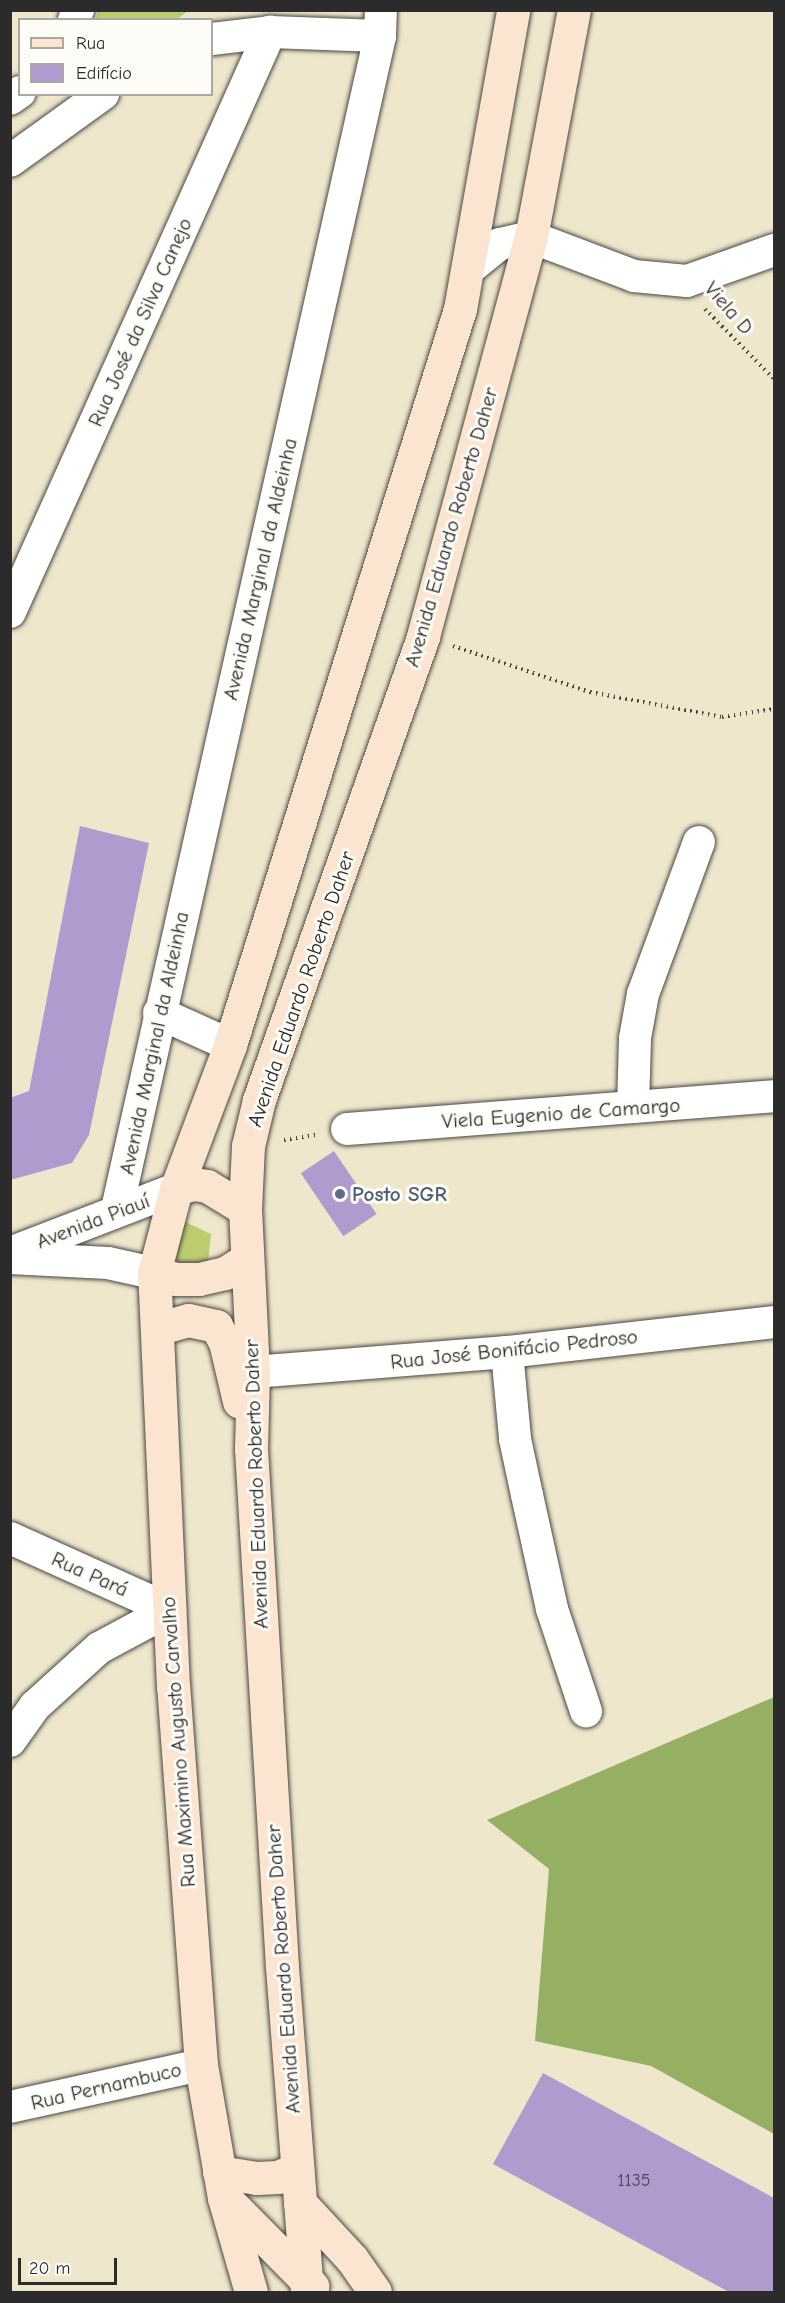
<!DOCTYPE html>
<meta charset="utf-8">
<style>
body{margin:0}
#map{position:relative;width:785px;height:2303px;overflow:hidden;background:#efe7cc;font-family:"Comic Neue",sans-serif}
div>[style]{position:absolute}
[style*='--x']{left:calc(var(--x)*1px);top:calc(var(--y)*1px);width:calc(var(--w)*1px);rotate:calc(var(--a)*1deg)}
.green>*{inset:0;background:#bccd6f}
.forest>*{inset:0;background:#95b062}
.building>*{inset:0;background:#b09ace;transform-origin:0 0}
.path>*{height:4px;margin-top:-2px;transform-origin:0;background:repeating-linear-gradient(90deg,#484743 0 1.5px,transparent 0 6px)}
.roads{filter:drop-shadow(0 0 2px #484743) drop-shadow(0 0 2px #484743)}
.street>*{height:32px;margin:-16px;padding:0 16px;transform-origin:16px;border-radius:16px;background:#fff}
.secondary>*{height:33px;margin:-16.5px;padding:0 16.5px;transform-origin:16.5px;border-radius:16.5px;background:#fce5d0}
.dots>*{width:16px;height:16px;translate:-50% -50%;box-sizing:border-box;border:3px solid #fdfcf7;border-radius:50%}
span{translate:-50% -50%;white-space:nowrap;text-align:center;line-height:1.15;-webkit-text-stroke:6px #fdfcf7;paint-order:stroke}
.number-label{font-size:18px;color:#4c4754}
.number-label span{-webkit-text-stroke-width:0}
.street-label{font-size:21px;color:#2b2b2b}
.service-label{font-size:21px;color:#4e5e75;font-weight:700}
.left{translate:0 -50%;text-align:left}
.frame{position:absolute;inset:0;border:12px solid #2b2b2b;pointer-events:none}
.legend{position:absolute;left:18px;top:18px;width:195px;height:78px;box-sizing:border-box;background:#fdfcf7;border:2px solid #a9a8a5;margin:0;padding:8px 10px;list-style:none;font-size:18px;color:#2b2b2b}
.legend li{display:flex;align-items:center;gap:12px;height:30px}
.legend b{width:30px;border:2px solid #a9a8a5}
.scale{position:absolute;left:18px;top:2258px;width:99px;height:27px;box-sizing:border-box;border:3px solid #2b2b2b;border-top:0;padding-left:8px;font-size:18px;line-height:21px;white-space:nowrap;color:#2b2b2b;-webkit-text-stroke:4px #fdfcf7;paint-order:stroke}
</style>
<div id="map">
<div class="green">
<div style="clip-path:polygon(98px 11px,98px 10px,188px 11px,176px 20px,96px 19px)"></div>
<div style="clip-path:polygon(183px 1221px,211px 1234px,207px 1271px,181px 1272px,170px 1239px)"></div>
</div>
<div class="forest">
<div style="clip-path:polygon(774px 1697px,774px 2134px,651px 2066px,535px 2041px,549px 1869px,487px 1820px)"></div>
</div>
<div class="building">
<div style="clip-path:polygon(80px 826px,149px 843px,89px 1135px,72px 1163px,10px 1180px,10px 1098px,29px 1091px)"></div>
<div style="left:334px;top:1151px;width:76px;height:40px;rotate:56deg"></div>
<div style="clip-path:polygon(543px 2073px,774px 2198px,774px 2292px,729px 2292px,493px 2164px)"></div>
</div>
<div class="path">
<div style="--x:705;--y:309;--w:98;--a:45.4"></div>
<div style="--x:453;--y:646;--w:145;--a:18.6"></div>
<div style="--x:590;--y:692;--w:134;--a:10.7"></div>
<div style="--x:722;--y:717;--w:53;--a:-8.7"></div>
<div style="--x:284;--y:1140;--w:32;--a:-9"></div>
</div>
<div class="roads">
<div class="street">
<div style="--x:74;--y:20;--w:11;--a:-68"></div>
<div style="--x:212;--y:39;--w:58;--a:-6.9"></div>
<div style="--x:270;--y:32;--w:110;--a:2.1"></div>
<div style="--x:10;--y:99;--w:12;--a:-35"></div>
<div style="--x:10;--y:161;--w:115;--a:-35.8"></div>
<div style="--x:470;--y:268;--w:38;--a:-39"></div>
<div style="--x:500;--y:244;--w:32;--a:-13"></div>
<div style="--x:531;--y:237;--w:110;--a:20.7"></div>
<div style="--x:634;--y:276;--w:53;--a:5.4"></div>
<div style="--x:687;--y:281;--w:92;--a:-19.6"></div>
<div style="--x:10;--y:612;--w:636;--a:-65.85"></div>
<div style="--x:159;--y:1013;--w:78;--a:24.3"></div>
<div style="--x:633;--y:1107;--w:69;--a:-88.3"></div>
<div style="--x:635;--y:1038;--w:45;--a:-79.7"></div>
<div style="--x:643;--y:994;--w:162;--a:-69.8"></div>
<div style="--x:347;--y:1129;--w:428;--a:-4.4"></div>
<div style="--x:117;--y:1209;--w:1202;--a:-77.36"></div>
<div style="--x:380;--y:36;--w:26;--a:-88"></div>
<div style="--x:10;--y:1253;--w:178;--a:-21.1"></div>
<div style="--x:10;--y:1258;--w:98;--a:2.9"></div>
<div style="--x:108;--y:1263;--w:47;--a:12.3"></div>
<div style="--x:507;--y:1352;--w:87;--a:84.7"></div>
<div style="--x:515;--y:1439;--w:57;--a:77.9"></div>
<div style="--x:527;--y:1495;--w:117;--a:77.6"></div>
<div style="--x:552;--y:1609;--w:108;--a:71.6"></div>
<div style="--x:253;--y:1372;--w:255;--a:-4.5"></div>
<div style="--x:507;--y:1352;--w:269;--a:-6.4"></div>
<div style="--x:10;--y:1538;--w:175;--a:24.2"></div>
<div style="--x:10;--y:1741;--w:43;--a:-54.5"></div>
<div style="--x:35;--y:1706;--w:86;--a:-42.2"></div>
<div style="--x:99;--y:1648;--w:81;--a:-28.2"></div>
<div style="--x:10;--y:2107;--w:196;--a:-12.4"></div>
</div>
<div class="secondary">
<div style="--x:176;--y:1189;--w:19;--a:-16"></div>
<div style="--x:194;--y:1184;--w:13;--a:9"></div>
<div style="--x:207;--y:1186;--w:44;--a:31.2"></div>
<div style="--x:154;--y:1273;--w:23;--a:15"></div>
<div style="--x:176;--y:1279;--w:23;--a:0"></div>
<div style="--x:199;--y:1279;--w:27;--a:-13"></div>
<div style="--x:225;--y:1273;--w:25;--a:-32"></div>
<div style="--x:157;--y:1329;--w:32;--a:-16"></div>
<div style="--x:188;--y:1320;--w:29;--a:12"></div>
<div style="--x:216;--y:1326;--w:18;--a:61"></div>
<div style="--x:225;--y:1342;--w:61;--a:76.7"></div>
<div style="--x:219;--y:2172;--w:38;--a:9"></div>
<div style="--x:257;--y:2178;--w:21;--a:-3"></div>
<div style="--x:278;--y:2177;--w:21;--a:-23"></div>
<div style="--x:228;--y:2201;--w:120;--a:45.3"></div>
<div style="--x:300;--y:2203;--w:76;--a:47.1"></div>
<div style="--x:352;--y:2259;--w:40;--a:55.1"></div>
<div style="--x:251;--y:2292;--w:98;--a:-106"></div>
<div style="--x:224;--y:2198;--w:135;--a:-99.8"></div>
<div style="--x:201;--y:2065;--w:379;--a:-94.2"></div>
<div style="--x:173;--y:1687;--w:414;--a:-92.6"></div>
<div style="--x:154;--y:1273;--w:87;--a:-75.3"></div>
<div style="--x:176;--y:1189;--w:154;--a:-69.4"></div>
<div style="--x:230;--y:1045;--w:771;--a:-72.65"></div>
<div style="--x:460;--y:309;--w:304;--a:-79.9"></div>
<div style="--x:307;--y:2292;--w:326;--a:-94.4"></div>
<div style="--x:282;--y:1967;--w:519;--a:-93.42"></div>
<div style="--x:251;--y:1449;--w:77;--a:-88.5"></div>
<div style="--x:253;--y:1372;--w:163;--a:-92.8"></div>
<div style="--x:245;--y:1209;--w:63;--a:-87.3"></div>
<div style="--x:248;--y:1146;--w:47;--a:-76.6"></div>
<div style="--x:259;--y:1100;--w:492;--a:-70.5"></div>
<div style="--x:423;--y:636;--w:413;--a:-74.9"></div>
<div style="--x:531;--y:237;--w:231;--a:-79.3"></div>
</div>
</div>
<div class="dots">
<div style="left:340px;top:1194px;background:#5c6f8a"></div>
</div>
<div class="number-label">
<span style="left:634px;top:2181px">1135</span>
</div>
<div class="street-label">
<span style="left:729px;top:308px;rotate:49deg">Viela D</span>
<span style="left:140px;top:322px;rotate:-66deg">Rua José da Silva Canejo</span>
<span style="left:451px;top:527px;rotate:-74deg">Avenida Eduardo Roberto Daher</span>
<span style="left:260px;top:569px;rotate:-77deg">Avenida Marginal da Aldeinha</span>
<span style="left:301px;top:989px;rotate:-71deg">Avenida Eduardo Roberto Daher</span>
<span style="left:154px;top:1043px;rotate:-78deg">Avenida Marginal da Aldeinha</span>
<span style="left:561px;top:1113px;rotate:-4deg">Viela Eugenio de Camargo</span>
<span style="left:93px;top:1221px;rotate:-21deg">Avenida Piauí</span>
<span style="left:514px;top:1349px;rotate:-6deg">Rua José Bonifácio Pedroso</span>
<span style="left:256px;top:1484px;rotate:-92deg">Avenida Eduardo Roberto Daher</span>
<span style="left:90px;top:1574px;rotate:24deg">Rua Pará</span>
<span style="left:178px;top:1742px;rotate:-94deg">Rua Maximino Augusto Carvalho</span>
<span style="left:283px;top:1969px;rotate:-94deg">Avenida Eduardo Roberto Daher</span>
<span style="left:106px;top:2086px;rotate:-13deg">Rua Pernambuco</span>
</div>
<div class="service-label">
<span class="left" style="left:352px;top:1194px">Posto SGR</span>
</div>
<div class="frame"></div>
<ul class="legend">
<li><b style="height:8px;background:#fce5d0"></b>Rua</li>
<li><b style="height:16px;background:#b09ace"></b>Edifício</li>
</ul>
<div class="scale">20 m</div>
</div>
